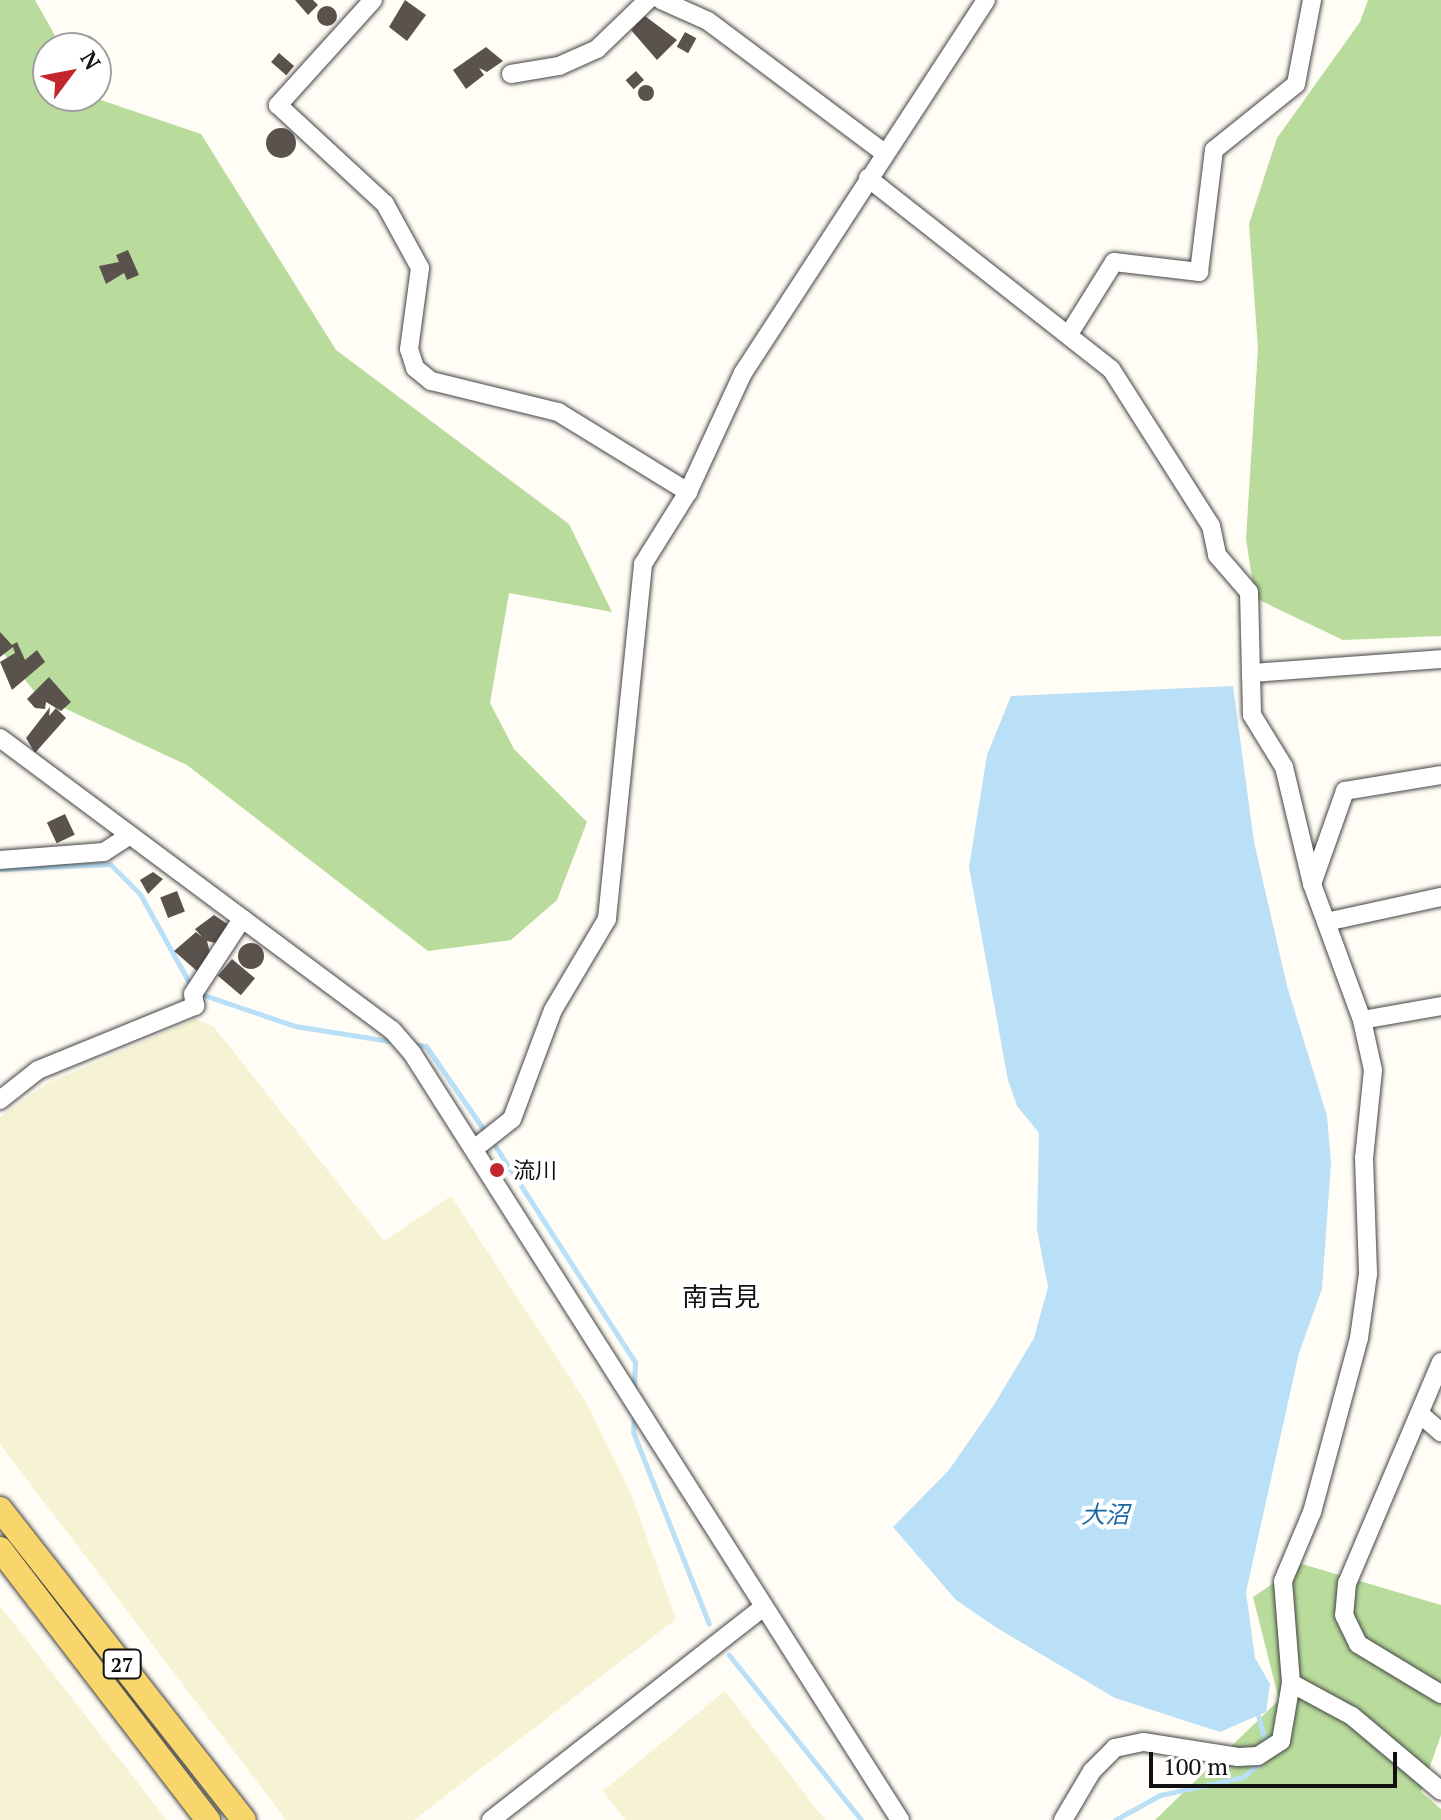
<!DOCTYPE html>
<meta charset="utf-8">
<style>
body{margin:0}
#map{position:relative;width:1441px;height:1820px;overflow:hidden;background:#fffdf5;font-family:"PT Serif","Noto Sans JP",serif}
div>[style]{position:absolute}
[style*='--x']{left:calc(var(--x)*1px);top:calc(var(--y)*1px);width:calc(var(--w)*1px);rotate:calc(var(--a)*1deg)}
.farmland>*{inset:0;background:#f6f3d4}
.forest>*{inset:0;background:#b9dc9c}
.water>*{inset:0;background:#b9e0f7}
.stream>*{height:5px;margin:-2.5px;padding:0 2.5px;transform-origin:2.5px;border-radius:2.5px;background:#b9e0f7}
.building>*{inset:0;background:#5a524d;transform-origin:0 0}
.round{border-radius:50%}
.roads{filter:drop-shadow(0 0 2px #444) drop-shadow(0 0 2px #444)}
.minor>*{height:18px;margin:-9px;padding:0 9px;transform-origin:9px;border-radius:9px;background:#fff}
.major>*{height:24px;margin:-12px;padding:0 12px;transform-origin:12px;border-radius:12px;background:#f9d66b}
.dots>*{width:22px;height:22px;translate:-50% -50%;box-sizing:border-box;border:4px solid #fff;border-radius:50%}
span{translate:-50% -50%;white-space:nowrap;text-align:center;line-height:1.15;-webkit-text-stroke:8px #fff;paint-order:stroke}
.shield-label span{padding:2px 6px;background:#fff;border:2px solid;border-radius:6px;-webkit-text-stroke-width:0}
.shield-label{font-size:20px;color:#111;font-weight:700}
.poi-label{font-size:22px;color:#111}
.left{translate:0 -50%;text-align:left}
.water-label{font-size:24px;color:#1768a6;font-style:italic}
.quarter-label{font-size:26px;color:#111}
.north{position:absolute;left:32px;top:32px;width:80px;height:80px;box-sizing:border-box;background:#fff;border:2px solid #a0a0a0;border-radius:50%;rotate:58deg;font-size:22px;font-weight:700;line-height:32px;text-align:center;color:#111}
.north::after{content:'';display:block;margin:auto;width:28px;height:36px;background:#c4262e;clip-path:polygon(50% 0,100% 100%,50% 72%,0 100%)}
.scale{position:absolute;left:1149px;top:1752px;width:248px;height:36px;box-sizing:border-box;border:4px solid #111;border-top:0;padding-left:10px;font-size:24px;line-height:28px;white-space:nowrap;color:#111;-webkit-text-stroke:6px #fff;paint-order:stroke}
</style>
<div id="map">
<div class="farmland">
<div style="clip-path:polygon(195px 1019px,213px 1026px,384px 1241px,451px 1196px,587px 1404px,632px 1496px,676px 1619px,414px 1820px,286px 1820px,0 1444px,0 1117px,46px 1084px)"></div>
<div style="clip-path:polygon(0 1606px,167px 1820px,0 1820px)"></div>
<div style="clip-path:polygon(725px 1691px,825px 1820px,625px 1820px,603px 1791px)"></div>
</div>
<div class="forest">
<div style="clip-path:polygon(0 0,35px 0,62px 48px,48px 48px,48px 96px,89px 96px,201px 134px,336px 350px,569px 524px,612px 612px,509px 593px,490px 703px,514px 749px,587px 822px,557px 900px,511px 940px,428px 951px,187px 765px,38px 696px,0 649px)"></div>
<div style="clip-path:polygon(1368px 0,1441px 0,1441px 636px,1343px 640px,1255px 598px,1246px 539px,1258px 348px,1249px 224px,1277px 138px,1360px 22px)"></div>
<div style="clip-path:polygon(1302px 1564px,1441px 1605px,1441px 1735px,1421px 1792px,1441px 1809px,1441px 1820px,1155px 1820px,1279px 1700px,1253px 1597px)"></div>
</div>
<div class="water">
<div style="clip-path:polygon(1233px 686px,1254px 842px,1287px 986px,1327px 1116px,1331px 1163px,1322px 1289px,1299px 1353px,1246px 1592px,1255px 1658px,1270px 1684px,1266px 1712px,1220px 1732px,1115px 1698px,997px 1628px,956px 1600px,893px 1527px,949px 1470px,992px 1408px,1034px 1338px,1048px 1287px,1037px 1229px,1039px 1133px,1017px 1106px,1008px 1080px,969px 867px,987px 755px,1011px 696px)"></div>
</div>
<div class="stream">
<div style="--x:1;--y:869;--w:109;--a:-2.6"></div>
<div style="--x:110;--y:864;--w:42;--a:45"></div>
<div style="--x:140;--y:894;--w:105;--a:61"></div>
<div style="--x:198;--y:993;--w:102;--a:18.8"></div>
<div style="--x:295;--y:1026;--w:102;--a:9"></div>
<div style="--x:410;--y:1044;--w:16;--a:7"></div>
<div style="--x:426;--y:1046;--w:106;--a:55.4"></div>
<div style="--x:492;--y:1141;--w:263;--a:57.1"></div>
<div style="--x:635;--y:1362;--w:27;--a:92"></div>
<div style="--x:634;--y:1415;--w:17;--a:93"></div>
<div style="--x:633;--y:1432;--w:206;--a:68.4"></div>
<div style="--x:729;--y:1655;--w:211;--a:51.3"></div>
<div style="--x:1258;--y:1715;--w:30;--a:75"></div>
<div style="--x:1115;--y:1820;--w:51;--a:-29.1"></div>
<div style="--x:1160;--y:1795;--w:85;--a:-12.2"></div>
<div style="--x:1243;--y:1777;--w:23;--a:-40"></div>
</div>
<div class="building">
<div style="clip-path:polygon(295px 0,313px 0,318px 5px,308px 15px)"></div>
<div style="clip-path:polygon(405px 0,426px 15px,407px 41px,389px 27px)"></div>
<div class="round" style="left:317px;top:6px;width:20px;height:20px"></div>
<div style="clip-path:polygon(645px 16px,677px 40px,657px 60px,631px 30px)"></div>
<div style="left:685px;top:32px;width:13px;height:17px;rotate:29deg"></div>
<div style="clip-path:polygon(486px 47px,503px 61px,487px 72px,479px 68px,484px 75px,466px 89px,453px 70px)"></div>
<div style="left:279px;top:53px;width:20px;height:12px;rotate:41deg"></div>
<div style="left:636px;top:71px;width:12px;height:14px;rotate:48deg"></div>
<div class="round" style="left:638px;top:85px;width:16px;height:16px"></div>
<div class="round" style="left:266px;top:128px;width:30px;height:30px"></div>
<div style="clip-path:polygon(128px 250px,139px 275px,127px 280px,124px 273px,106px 284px,99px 266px,119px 262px,116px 255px)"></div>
<div style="clip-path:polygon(0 632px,12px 645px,17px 642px,25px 660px,37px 650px,45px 662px,12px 690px,0 662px,15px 653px,13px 647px,0 657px)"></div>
<div style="clip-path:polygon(49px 677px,71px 702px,61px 711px,46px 702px,45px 709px,35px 708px,27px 699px)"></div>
<div style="clip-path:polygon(50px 707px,49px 716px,56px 708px,66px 718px,35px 753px,26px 738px)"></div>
<div style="left:65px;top:814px;width:23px;height:20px;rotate:65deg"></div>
<div style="clip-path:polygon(153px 872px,163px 879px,148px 894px,140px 880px)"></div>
<div style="left:177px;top:891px;width:22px;height:18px;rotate:69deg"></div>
<div style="clip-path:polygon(214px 915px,232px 927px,216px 943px,207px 941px,211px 957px,198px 972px,174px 951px,196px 932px,202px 937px,195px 929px)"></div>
<div class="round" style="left:238px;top:943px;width:26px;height:26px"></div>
<div style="left:232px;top:959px;width:30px;height:22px;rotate:40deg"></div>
</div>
<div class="roads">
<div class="minor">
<div style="--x:373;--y:0;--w:142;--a:132.1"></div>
<div style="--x:278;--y:105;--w:146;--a:42.8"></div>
<div style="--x:385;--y:204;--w:73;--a:61.3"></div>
<div style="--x:420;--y:268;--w:82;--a:97.7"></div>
<div style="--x:409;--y:349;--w:20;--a:72"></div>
<div style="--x:415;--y:368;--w:21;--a:39"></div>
<div style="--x:431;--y:381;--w:131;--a:13.7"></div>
<div style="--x:558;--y:412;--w:153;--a:31.6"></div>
<div style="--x:661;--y:0;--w:51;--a:24.1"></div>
<div style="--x:708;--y:21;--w:219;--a:36.8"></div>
<div style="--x:511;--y:74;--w:49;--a:-9.5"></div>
<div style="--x:559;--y:66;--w:42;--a:-24.1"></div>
<div style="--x:597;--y:49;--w:71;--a:-43.9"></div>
<div style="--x:868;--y:178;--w:309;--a:38.2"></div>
<div style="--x:1111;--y:369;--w:186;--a:57.5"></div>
<div style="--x:1211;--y:526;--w:30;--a:78"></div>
<div style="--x:1217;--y:555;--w:49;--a:49.1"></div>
<div style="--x:1249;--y:592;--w:123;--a:88.6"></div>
<div style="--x:1252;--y:715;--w:61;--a:58.4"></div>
<div style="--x:1284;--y:767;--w:120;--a:76.5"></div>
<div style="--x:1312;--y:884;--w:145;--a:69.8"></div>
<div style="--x:1362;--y:1020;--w:51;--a:77.6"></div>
<div style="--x:1373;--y:1070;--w:88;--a:95.8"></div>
<div style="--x:1364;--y:1158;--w:116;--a:88"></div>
<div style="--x:1368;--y:1274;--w:65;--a:98"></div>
<div style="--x:1359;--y:1338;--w:180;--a:105.1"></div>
<div style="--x:1312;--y:1512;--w:75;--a:112.8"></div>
<div style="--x:1283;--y:1581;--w:102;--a:85.5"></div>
<div style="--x:1291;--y:1683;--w:59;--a:99.8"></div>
<div style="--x:1281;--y:1741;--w:27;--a:147"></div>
<div style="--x:1258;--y:1756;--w:20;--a:177"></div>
<div style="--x:1238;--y:1757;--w:96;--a:-171"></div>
<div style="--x:1143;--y:1742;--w:29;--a:168"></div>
<div style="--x:1115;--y:1748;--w:33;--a:135"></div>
<div style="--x:1092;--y:1771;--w:57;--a:120.6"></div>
<div style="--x:1069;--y:334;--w:85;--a:-58"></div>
<div style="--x:1114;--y:262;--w:86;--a:6.7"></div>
<div style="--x:1199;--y:272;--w:123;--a:-83"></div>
<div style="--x:1214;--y:150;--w:105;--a:-38.8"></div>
<div style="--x:1296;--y:84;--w:86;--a:-79.2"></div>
<div style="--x:1251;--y:673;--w:191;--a:-4.2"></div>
<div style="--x:0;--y:738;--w:489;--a:36.7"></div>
<div style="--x:392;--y:1030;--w:30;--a:49"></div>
<div style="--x:412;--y:1053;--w:909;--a:57.53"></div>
<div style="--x:0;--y:860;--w:104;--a:-4.4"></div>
<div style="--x:104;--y:852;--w:30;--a:-33"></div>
<div style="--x:1312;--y:884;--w:99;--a:-70.5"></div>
<div style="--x:1345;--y:791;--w:97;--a:-9.5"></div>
<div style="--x:1326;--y:922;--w:118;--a:-12.3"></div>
<div style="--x:1362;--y:1020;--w:80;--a:-10"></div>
<div style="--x:0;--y:1100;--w:48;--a:-38.3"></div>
<div style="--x:38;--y:1070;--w:170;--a:-22.2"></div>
<div style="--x:195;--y:1006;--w:12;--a:-99"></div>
<div style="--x:193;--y:994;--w:90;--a:-56.8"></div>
<div style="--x:474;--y:1149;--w:48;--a:-38.3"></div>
<div style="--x:512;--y:1119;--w:116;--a:-69.4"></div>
<div style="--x:553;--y:1010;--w:106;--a:-59.3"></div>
<div style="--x:607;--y:919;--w:357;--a:-84.2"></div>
<div style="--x:643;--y:564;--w:85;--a:-58"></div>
<div style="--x:688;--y:492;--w:131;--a:-65.2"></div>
<div style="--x:743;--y:373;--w:445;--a:-56.9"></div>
<div style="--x:1441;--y:1362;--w:240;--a:113"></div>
<div style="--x:1347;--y:1583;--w:32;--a:95"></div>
<div style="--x:1344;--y:1615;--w:32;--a:64"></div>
<div style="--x:1358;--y:1644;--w:97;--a:31.1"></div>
<div style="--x:1420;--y:1414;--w:28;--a:41"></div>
<div style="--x:1291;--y:1683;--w:69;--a:28.4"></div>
<div style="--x:1352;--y:1716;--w:116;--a:40.1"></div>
<div style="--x:491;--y:1820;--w:344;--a:-38"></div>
</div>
<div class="major">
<div style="--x:0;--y:1509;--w:395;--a:51.9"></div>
<div style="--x:0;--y:1549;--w:342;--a:52.5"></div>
</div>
</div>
<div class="dots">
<div style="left:497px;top:1170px;background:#c4262e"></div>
</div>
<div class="shield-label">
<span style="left:122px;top:1664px">27</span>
</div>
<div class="poi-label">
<span class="left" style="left:513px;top:1170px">流川</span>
</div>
<div class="water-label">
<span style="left:1105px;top:1515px">大沼</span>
</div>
<div class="quarter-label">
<span style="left:721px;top:1297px">南吉見</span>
</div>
<div class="north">N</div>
<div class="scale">100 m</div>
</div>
